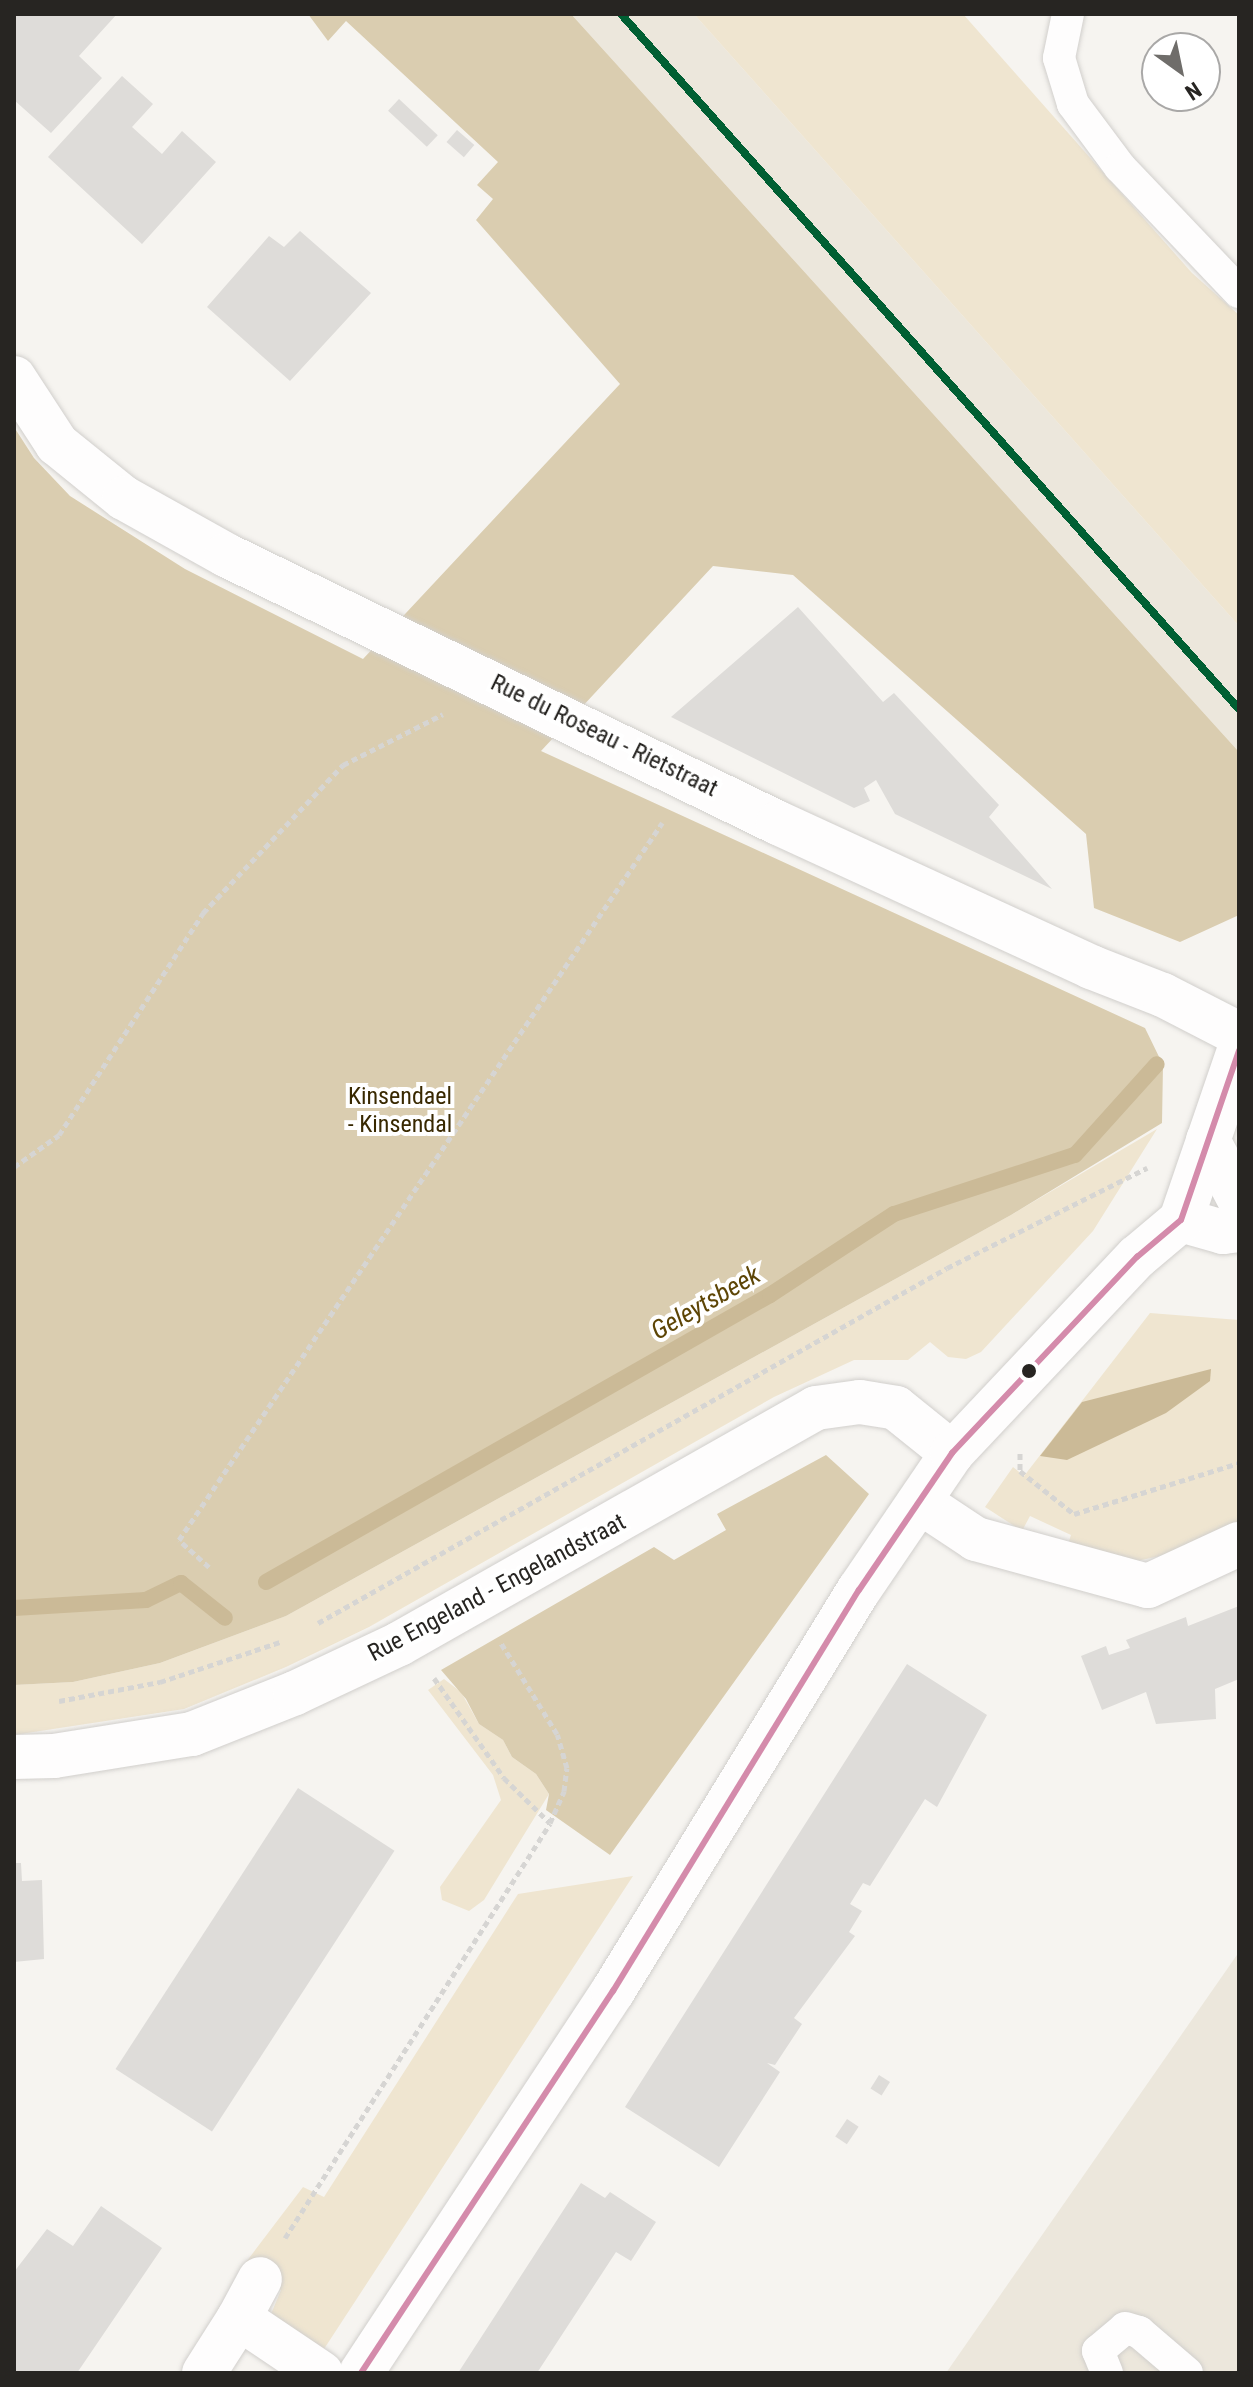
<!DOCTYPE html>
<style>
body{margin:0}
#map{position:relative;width:1253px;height:2387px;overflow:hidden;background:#f6f4f0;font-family:"Roboto Condensed",sans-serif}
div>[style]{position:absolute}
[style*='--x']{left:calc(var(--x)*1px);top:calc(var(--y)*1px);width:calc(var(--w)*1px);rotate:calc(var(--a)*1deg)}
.built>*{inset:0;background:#ece7dc}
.green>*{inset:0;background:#efe5d0}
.forest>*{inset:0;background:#dacdb0}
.water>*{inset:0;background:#cbba97}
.stream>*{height:16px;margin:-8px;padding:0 8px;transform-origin:8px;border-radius:8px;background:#cbba97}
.building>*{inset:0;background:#dedcd9;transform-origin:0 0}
.path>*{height:5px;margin-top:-2.5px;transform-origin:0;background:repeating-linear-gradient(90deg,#d6d5d3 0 6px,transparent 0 10px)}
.roads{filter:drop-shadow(0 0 2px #d1cfcc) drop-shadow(0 0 2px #d1cfcc)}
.lane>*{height:32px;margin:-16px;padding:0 16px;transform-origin:16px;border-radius:16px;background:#fefdfd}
.street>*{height:44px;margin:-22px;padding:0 22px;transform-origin:22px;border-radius:22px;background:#fefdfd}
.secondary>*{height:44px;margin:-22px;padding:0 22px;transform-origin:22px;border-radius:22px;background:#fefdfd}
.bus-1>*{height:6px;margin:-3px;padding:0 3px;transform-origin:3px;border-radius:3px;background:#d48bab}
.rail-1>*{height:8px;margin:-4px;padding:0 4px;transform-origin:4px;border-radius:4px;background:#005f33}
.dots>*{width:22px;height:22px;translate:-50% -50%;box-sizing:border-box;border:4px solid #fff;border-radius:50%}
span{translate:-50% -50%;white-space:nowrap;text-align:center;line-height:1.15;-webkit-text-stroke:8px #fff;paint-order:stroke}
.street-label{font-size:24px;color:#272522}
.park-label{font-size:24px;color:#382800}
.water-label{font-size:26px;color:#5d4506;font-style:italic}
.frame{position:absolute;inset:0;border:16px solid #272522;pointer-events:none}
.north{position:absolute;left:1141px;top:32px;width:80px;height:80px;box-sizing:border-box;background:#fff;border:2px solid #a9a8a7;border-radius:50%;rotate:147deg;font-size:22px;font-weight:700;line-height:32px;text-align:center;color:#272522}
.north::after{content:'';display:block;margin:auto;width:28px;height:36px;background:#6f6d6a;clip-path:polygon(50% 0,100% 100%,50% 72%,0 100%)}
</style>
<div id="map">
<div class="built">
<div style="clip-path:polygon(571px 14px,694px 14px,1239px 626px,1239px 752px)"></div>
<div style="clip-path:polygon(1239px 1952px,1239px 2373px,946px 2373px)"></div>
</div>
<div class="green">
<div style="clip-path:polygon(694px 14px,963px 14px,1192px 273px,1239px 315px,1239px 626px)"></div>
<div style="clip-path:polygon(1157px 1129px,1093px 1231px,981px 1352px,966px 1359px,948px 1357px,930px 1342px,908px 1360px,854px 1360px,774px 1397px,369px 1627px,286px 1667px,184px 1709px,14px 1735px,14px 1685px,73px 1682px,160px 1663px,286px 1616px,1011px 1215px)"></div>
<div style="clip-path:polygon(1150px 1313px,1239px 1320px,1239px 1531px,1218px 1543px,1137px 1561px,1066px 1550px,1071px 1535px,1030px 1516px,1022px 1531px,985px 1507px,1013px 1467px,1024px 1476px)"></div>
<div style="clip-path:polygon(444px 1679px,461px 1692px,479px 1724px,503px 1740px,512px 1757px,536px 1774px,549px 1794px,484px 1900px,469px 1911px,442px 1900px,440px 1887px,501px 1800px,493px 1775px,428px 1690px)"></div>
<div style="clip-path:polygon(633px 1876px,324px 2349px,271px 2314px,281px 2290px,243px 2266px,303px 2187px,324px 2197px,518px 1894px)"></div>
</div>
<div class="forest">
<div style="clip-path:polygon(308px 14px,571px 14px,1239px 752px,1239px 915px,1180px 942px,1094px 908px,1086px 834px,793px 575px,713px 566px,541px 751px,1145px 1028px,1163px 1065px,1162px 1123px,1011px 1215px,286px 1616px,160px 1663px,73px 1682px,14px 1685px,14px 427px,34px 458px,70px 496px,185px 569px,363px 659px,620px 384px,476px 220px,493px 199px,477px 185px,498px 162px,346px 21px,328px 41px)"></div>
<div style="clip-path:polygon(826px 1455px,869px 1494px,610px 1855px,546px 1810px,549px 1794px,536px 1774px,512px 1757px,503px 1740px,479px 1724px,466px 1699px,441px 1670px,654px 1547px,674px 1560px,726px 1530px,717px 1514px)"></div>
</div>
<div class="water">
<div style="clip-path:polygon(1211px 1369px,1210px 1381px,1166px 1413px,1067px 1460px,1040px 1456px,1082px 1402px)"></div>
</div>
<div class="stream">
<div style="--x:266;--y:1582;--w:580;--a:-29.66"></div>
<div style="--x:770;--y:1295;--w:148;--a:-33.2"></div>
<div style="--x:894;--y:1214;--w:190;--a:-18.1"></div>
<div style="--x:1075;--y:1155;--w:122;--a:-48"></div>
<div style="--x:14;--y:1608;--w:132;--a:-3.5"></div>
<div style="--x:146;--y:1600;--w:39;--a:-26"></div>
<div style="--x:181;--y:1583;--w:56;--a:38.5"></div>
</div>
<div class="building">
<div style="clip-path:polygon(14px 14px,117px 14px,79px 56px,102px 78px,51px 133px,14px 100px)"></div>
<div style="clip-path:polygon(122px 76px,153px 104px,132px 127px,162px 154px,182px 131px,216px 162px,142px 244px,48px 157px)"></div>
<div style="left:399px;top:99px;width:53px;height:16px;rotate:43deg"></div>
<div style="left:457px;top:130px;width:23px;height:16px;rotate:41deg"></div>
<div style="clip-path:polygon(300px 231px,371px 293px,290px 381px,207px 307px,269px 236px,284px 247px)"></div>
<div style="clip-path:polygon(798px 607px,883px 702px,894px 693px,999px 805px,989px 817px,1052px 889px,895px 814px,876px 780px,864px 788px,870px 801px,854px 808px,671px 717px)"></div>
<div style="clip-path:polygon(1239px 1606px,1239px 1679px,1215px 1689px,1216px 1719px,1156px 1724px,1146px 1692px,1102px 1710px,1081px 1656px,1106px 1646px,1109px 1655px,1130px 1648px,1126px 1640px,1186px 1617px,1188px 1626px)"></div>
<div style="clip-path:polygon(907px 1664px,987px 1715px,937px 1807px,925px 1799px,870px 1886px,863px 1883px,850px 1904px,862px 1911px,849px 1932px,855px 1936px,794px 2018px,802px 2024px,775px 2065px,767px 2063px,780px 2072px,719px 2167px,625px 2107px)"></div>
<div style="left:298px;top:1788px;width:115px;height:335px;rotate:33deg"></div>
<div style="clip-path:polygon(14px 1863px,21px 1863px,22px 1881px,42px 1880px,44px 1959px,14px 1962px)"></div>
<div style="left:879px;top:2075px;width:13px;height:16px;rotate:32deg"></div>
<div style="left:847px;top:2119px;width:14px;height:21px;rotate:34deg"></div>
<div style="clip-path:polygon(581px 2183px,605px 2198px,610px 2192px,656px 2222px,631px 2261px,616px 2252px,537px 2373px,458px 2373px)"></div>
<div style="clip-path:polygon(101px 2206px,162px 2248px,77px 2373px,14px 2373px,14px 2272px,47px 2229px,73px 2246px)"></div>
</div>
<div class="path">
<div style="--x:14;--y:1167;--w:55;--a:-35.4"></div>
<div style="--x:59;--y:1135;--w:265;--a:-57"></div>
<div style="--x:203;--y:913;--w:204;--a:-46.6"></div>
<div style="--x:343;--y:765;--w:112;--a:-27"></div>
<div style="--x:1020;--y:1453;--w:18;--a:90"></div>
<div style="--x:1020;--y:1471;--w:69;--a:38.5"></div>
<div style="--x:1074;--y:1514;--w:173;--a:-17.2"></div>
<div style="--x:209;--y:1567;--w:40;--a:-138"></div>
<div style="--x:179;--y:1540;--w:865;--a:-56.03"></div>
<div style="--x:318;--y:1623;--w:722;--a:-29.44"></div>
<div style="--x:947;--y:1268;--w:224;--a:-26.6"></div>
<div style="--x:434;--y:1678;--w:122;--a:55"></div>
<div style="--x:504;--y:1778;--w:64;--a:44.4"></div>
<div style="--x:59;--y:1701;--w:103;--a:-10.7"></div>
<div style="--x:160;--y:1682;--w:126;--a:-18.4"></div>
<div style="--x:285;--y:2238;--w:492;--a:-57.4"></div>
<div style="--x:550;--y:1823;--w:35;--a:-66"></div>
<div style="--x:564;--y:1791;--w:23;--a:-83"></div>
<div style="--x:567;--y:1768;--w:35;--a:-106"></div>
<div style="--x:557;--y:1734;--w:107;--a:-121.6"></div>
</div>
<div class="roads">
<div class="lane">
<div style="--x:1068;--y:14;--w:45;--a:101.6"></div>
<div style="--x:1059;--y:58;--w:48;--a:73.1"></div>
<div style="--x:1073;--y:104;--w:79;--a:53.3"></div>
<div style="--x:1120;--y:167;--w:173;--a:46.4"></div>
<div style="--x:1107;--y:2373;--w:24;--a:-112"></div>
<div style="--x:1098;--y:2351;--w:35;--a:-40"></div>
<div style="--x:1125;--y:2328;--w:15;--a:16"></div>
<div style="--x:1139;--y:2332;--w:63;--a:40.5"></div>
</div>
<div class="street">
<div style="--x:14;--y:378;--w:79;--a:56.9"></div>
<div style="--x:57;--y:444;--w:86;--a:38.9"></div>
<div style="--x:124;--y:498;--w:117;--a:29.2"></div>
<div style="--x:226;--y:555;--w:614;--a:25.9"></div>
<div style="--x:778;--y:823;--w:345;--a:24.7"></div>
<div style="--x:1091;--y:967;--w:77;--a:21.3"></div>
<div style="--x:1163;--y:995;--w:85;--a:27.2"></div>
<div style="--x:920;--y:1502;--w:67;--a:33.5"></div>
<div style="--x:976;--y:1539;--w:178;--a:15.3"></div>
<div style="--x:1148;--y:1586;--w:100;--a:-24.8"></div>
<div style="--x:14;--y:1757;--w:40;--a:-1.4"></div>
<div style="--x:54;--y:1756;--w:140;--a:-9.1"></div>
<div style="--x:192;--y:1734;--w:111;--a:-21.7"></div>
<div style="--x:295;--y:1693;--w:115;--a:-25.2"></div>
<div style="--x:399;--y:1644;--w:479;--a:-29.5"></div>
<div style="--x:816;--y:1408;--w:44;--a:-7.8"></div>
<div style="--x:860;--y:1402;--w:36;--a:9"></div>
<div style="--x:896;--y:1408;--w:72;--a:38.8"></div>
<div style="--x:239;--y:2318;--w:44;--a:-61.7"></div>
<div style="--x:204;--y:2373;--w:65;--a:-57.5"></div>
<div style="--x:239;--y:2318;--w:99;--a:33.9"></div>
</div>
<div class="secondary">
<div style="--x:1208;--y:1140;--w:67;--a:62.3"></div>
<div style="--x:1181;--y:1220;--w:44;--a:15.9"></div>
<div style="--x:1223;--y:1232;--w:16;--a:-7"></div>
<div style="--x:361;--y:2373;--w:458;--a:-56.6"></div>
<div style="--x:613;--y:1991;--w:470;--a:-58.5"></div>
<div style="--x:859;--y:1590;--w:166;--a:-55.8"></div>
<div style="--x:952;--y:1453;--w:270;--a:-46.7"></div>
<div style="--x:1137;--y:1257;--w:57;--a:-40.1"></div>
<div style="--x:1181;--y:1220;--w:179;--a:-71.1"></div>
</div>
</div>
<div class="bus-1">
<div style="--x:361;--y:2373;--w:458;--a:-56.6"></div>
<div style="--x:613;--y:1991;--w:470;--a:-58.5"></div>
<div style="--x:859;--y:1590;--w:166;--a:-55.8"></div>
<div style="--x:952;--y:1453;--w:270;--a:-46.7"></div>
<div style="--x:1137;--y:1257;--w:57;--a:-40.1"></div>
<div style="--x:1181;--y:1220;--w:179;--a:-71.1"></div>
</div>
<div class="rail-1">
<div style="--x:621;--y:14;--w:930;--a:48.36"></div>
</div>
<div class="dots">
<div style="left:1029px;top:1371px;background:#272522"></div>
</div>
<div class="street-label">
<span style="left:604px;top:736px;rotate:26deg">Rue du Roseau - Rietstraat</span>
<span style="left:497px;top:1588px;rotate:-28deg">Rue Engeland - Engelandstraat</span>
</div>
<div class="park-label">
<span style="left:400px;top:1111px">Kinsendael<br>- Kinsendal</span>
</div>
<div class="water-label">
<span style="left:706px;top:1303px;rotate:-30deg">Geleytsbeek</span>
</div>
<div class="frame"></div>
<div class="north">N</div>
</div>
